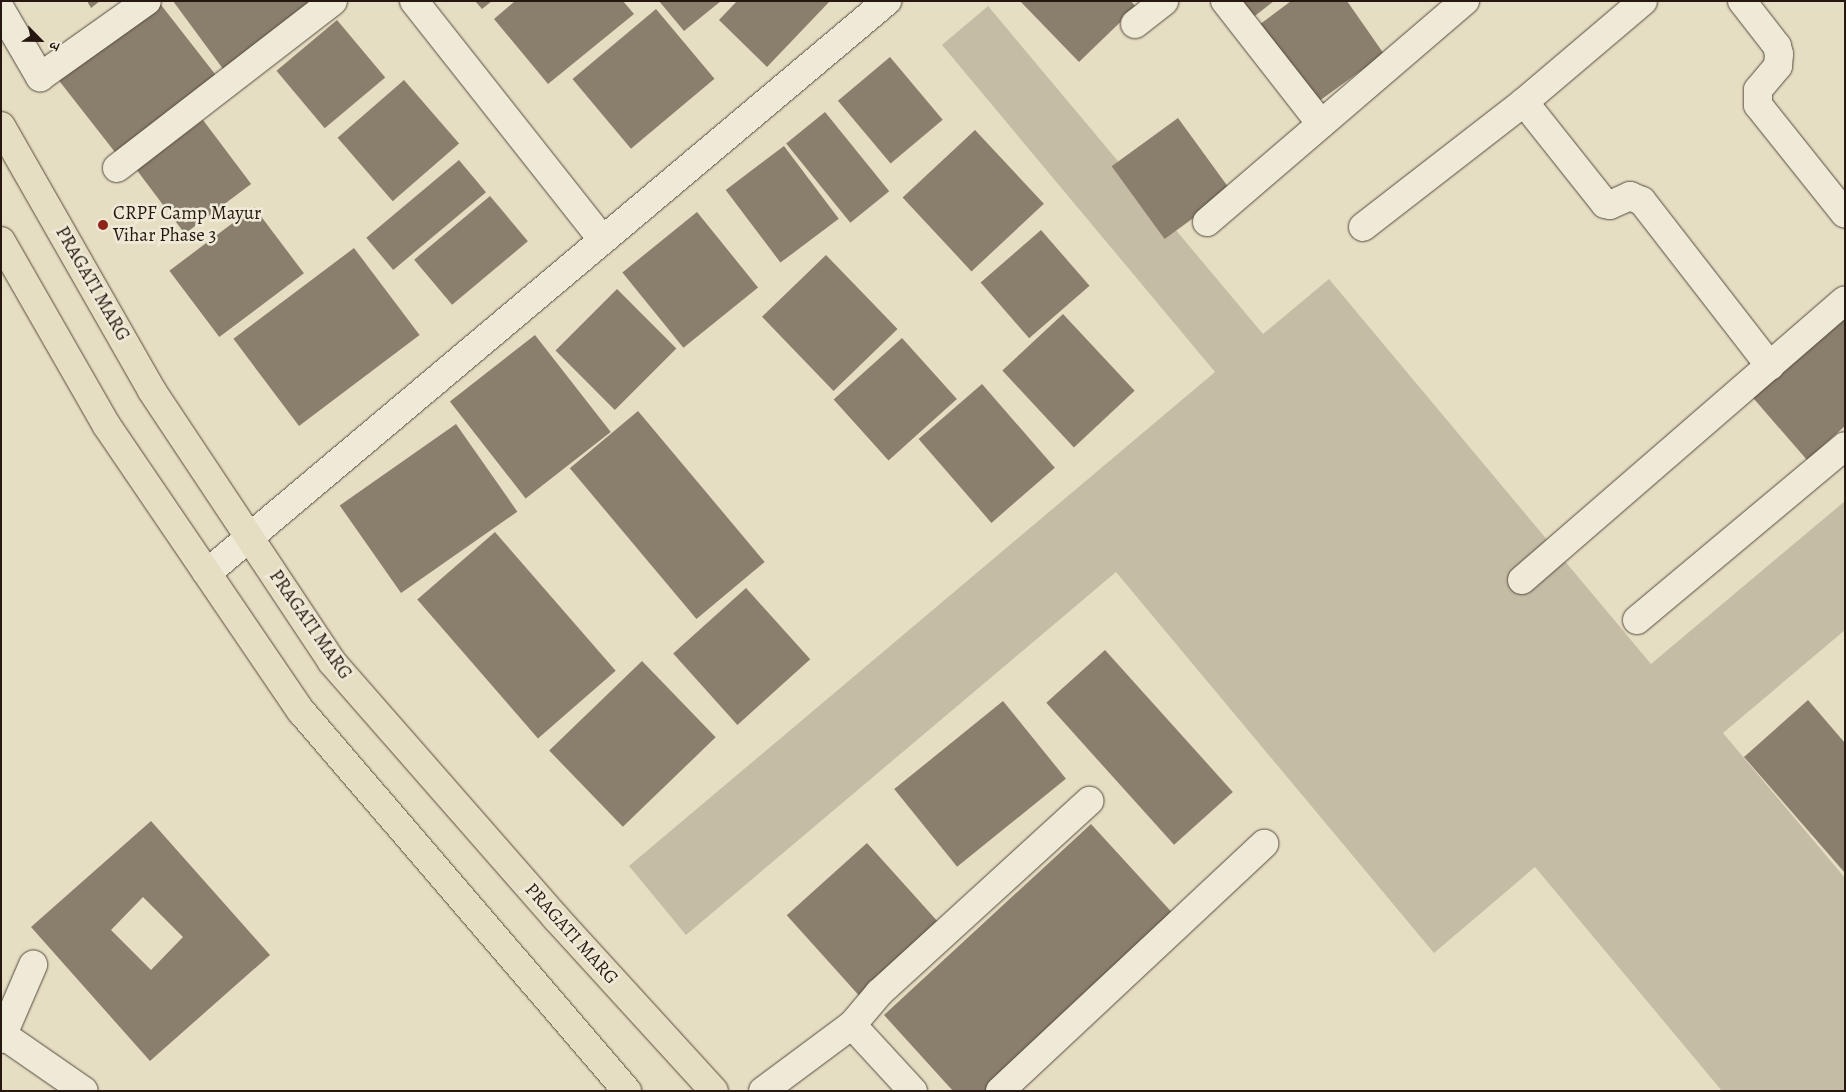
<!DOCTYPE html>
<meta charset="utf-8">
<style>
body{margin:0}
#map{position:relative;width:1846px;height:1092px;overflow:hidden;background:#e6dec3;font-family:Alegreya,"Noto Serif Devanagari",serif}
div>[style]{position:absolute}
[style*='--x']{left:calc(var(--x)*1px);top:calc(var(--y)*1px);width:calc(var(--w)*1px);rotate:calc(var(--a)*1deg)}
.green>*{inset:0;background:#c5bca5}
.building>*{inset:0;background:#8a7f6d;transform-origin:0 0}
.roads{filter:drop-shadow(0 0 1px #564a3d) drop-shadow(0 0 1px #564a3d)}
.minor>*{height:28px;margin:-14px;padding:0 14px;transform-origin:14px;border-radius:14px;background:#efead8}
.major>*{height:28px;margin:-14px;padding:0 14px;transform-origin:14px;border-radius:14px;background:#e6dec3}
.dots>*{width:14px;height:14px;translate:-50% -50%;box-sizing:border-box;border:2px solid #efead8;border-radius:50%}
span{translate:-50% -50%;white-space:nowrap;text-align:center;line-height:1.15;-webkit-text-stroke:5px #efead8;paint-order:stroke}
.poi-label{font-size:19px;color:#261810}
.left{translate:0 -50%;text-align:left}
.street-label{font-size:19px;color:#261810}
.frame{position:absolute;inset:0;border:2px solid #261810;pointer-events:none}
.north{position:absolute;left:15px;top:15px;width:50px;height:50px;-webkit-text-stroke:4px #efead8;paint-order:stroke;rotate:113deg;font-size:14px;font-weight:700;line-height:20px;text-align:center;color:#261810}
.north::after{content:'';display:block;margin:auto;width:18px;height:22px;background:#261810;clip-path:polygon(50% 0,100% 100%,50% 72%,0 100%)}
</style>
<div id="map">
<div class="green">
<div style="clip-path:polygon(988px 6px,1263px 334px,1329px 279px,1651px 664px,1845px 501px,1845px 630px,1723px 733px,1845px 878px,1845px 1091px,1722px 1091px,1535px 867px,1434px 953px,1116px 572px,686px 935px,629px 866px,1215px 372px,942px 45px)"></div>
</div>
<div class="building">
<div style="clip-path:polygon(87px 1px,100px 1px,91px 8px)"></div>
<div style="left:158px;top:1px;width:96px;height:127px;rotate:52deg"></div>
<div style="clip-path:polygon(173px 1px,322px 1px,226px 73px)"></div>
<div style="clip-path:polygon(475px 1px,492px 1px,482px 9px)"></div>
<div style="clip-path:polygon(515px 1px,623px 1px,634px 14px,548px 84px,494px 19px)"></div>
<div style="clip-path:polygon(659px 1px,721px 1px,684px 31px)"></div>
<div style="clip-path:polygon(737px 1px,830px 1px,767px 67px,719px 20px)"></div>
<div style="clip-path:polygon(1020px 1px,1131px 1px,1136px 7px,1079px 62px)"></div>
<div style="clip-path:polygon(1238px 1px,1274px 1px,1251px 19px)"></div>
<div style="clip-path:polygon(1291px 1px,1347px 1px,1384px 54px,1315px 104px,1259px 25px)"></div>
<div style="left:656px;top:9px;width:91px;height:109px;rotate:50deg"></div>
<div style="left:337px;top:20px;width:75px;height:79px;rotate:50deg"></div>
<div style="left:890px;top:57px;width:82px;height:68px;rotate:50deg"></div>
<div style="left:404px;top:80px;width:84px;height:88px;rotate:49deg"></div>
<div style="left:825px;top:112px;width:102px;height:50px;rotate:51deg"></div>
<div style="left:1178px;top:118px;width:90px;height:82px;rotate:54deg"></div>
<div style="left:203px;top:120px;width:80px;height:83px;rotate:53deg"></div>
<div style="left:975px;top:130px;width:101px;height:99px;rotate:47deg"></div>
<div style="left:784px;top:146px;width:91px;height:73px;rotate:53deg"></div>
<div style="left:459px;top:160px;width:42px;height:121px;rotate:50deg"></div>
<div style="left:490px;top:196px;width:59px;height:99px;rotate:50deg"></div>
<div style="left:254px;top:207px;width:83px;height:106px;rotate:53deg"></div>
<div style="left:697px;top:212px;width:97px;height:96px;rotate:51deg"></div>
<div style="left:1041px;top:230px;width:74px;height:80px;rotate:49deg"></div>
<div style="left:354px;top:248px;width:109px;height:151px;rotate:53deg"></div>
<div style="left:826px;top:255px;width:103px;height:89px;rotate:46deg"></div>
<div style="left:617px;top:289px;width:84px;height:87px;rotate:45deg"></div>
<div style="clip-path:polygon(1845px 309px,1845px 426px,1807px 460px,1748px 392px)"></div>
<div style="left:1063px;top:314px;width:105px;height:83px;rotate:47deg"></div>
<div style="left:535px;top:335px;width:123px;height:108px;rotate:52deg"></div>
<div style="left:902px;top:338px;width:82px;height:92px;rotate:48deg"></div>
<div style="left:982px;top:384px;width:111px;height:84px;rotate:49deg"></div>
<div style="left:638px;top:411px;width:197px;height:89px;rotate:50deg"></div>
<div style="left:456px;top:424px;width:107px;height:142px;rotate:55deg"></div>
<div style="left:495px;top:532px;width:184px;height:103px;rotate:49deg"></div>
<div style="left:746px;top:588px;width:96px;height:98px;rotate:48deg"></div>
<div style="left:1105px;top:650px;width:191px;height:79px;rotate:48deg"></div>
<div style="left:642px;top:661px;width:106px;height:129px;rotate:46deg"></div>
<div style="clip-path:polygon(1808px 700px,1845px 743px,1845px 873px,1744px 757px)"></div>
<div style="left:1003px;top:701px;width:100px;height:140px;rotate:51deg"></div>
<div style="clip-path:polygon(evenodd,151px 821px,270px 955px,150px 1061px,31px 927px,151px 821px,143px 897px,183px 937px,151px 970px,111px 930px,143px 897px)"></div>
<div style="clip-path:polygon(1091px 824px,1177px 918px,992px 1091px,953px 1091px,884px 1015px)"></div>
<div style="left:867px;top:843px;width:111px;height:108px;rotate:48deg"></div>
</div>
<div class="roads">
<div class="minor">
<div style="--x:414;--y:1;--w:303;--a:51.7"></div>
<div style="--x:1225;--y:1;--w:156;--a:52"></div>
<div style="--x:1742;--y:1;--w:57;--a:52.1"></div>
<div style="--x:1777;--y:46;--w:8;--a:76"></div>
<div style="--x:1779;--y:54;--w:12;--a:95"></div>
<div style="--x:1778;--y:66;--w:31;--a:130"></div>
<div style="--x:1758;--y:90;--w:15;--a:90"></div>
<div style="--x:1758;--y:105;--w:139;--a:51.4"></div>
<div style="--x:1;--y:10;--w:78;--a:59.8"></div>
<div style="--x:40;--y:77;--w:131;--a:-35.4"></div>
<div style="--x:1135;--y:24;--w:37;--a:-38"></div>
<div style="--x:1524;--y:102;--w:130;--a:51.5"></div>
<div style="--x:1605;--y:204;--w:5;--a:11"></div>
<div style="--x:1610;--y:205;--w:22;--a:-24"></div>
<div style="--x:1630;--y:196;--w:13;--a:23"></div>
<div style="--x:1642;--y:201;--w:209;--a:52.2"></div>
<div style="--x:117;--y:168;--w:273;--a:-37.7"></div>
<div style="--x:1207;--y:222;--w:340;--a:-40.6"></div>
<div style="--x:1363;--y:227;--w:204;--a:-37.8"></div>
<div style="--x:1524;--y:102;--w:156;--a:-40.3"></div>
<div style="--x:207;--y:573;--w:889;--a:-40.07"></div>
<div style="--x:1522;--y:580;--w:427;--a:-40.9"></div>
<div style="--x:1637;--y:620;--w:271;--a:-39.9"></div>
<div style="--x:852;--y:1025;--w:42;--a:-49.8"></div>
<div style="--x:879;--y:993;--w:285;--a:-42.4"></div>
<div style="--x:3;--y:1035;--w:98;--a:34.7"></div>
<div style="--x:1;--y:1039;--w:81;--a:-66.6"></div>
<div style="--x:763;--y:1091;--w:111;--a:-36.6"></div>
<div style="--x:852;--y:1025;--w:90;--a:47.3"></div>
<div style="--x:1000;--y:1091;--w:362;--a:-43.1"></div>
</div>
<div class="major">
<div style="--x:1;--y:126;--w:305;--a:60.3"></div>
<div style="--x:152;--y:391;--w:325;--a:56.4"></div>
<div style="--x:332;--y:662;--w:340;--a:48.8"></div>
<div style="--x:556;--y:918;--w:234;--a:47.6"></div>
<div style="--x:1;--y:241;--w:213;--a:60.2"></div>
<div style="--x:107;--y:426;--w:345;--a:55.8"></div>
<div style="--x:301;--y:711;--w:501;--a:49.37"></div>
</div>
</div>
<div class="dots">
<div style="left:103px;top:225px;background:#8f2418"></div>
</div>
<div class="poi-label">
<span class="left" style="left:113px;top:225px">CRPF Camp Mayur<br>Vihar Phase 3</span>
</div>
<div class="street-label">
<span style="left:92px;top:284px;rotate:60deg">PRAGATI MARG</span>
<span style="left:310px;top:625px;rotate:55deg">PRAGATI MARG</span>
<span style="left:571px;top:934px;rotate:48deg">PRAGATI MARG</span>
</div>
<div class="frame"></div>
<div class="north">उ</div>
</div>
